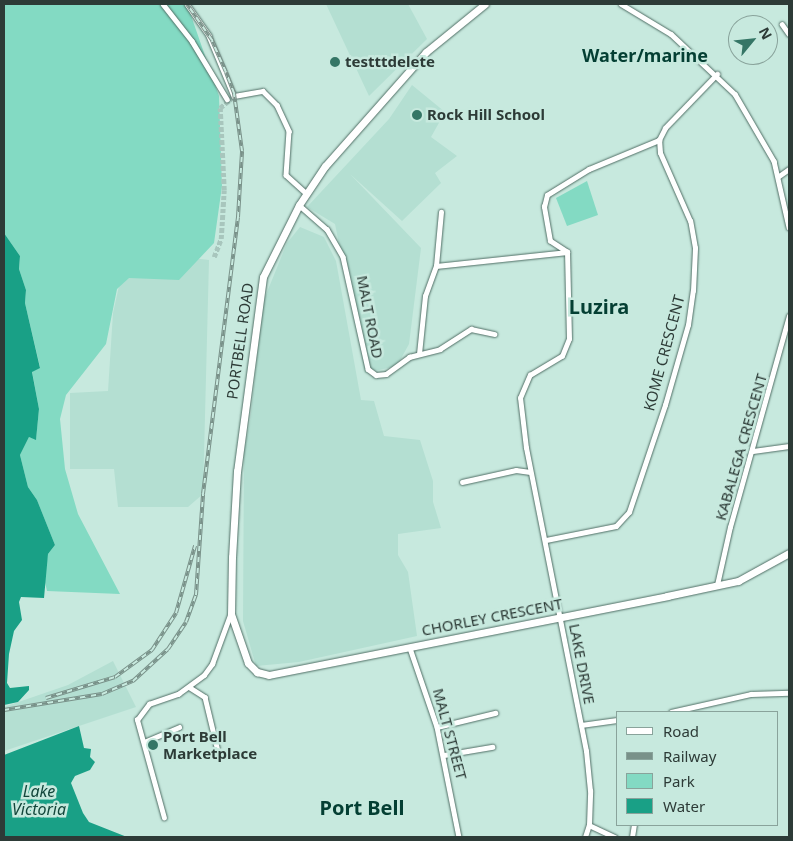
<!DOCTYPE html>
<style>
body{margin:0}
#map{position:relative;width:793px;height:841px;overflow:hidden;background:#c7e9de;font-family:"Noto Sans",sans-serif}
div>[style]{position:absolute}
[style*='--x']{left:calc(var(--x)*1px);top:calc(var(--y)*1px);width:calc(var(--w)*1px);rotate:calc(var(--a)*1deg)}
.built>*{inset:0;background:#b4dfd2}
.green>*{inset:0;background:#83dac3}
.water>*{inset:0;background:#19a086}
.minor-tunnel>*{height:4.5px;margin-top:-2.25px;transform-origin:0;background:repeating-linear-gradient(90deg,#a8c6bd 0 4.5px,transparent 0 6.5px)}
.roads{filter:drop-shadow(0 0 1px #506e65) drop-shadow(0 0 1px #506e65)}
.minor>*{height:4.5px;margin:-2.25px;padding:0 2.25px;transform-origin:2.25px;border-radius:2.25px;background:#fff}
.secondary>*{height:7px;margin:-3.5px;padding:0 3.5px;transform-origin:3.5px;border-radius:3.5px;background:#fff}
.rail>*{height:4px;margin-top:-2px;transform-origin:0;background:repeating-linear-gradient(90deg,#c7e9de 0 5.5px,#799189 0 11px);box-sizing:border-box;border-block:1px solid #799189}
.dots>*{width:14px;height:14px;translate:-50% -50%;box-sizing:border-box;border:2px solid #c7e9de;border-radius:50%}
span{translate:-50% -50%;white-space:nowrap;text-align:center;line-height:1.15;-webkit-text-stroke:5px #c7e9de;paint-order:stroke}
.poi-label{font-size:15px;color:#2d3b37;font-weight:700}
.left{translate:0 -50%;text-align:left}
.street-label{font-size:15px;color:#2d3b37}
.water-label{font-size:16px;color:#13463b;font-style:italic}
.quarter-label{font-size:18px;color:#043f33;font-weight:700}
.district-label{font-size:20px;color:#043f33;font-weight:700}
.frame{position:absolute;inset:0;border:5px solid #2d3b37;pointer-events:none}
.legend{position:absolute;left:616px;top:711px;width:162px;height:115px;box-sizing:border-box;background:#c7e9de;border:1px solid #89a39b;margin:0;padding:6px 9px;list-style:none;font-size:15px;color:#2d3b37}
.legend li{display:flex;align-items:center;gap:10px;height:25px}
.legend b{width:25px;border:1px solid #89a39b}
.north{position:absolute;left:728px;top:15px;width:50px;height:50px;box-sizing:border-box;background:#c7e9de;border:1px solid #89a39b;border-radius:50%;rotate:62deg;font-size:14px;font-weight:700;line-height:20px;text-align:center;color:#2d3b37}
.north::after{content:'';display:block;margin:auto;width:18px;height:22px;background:#357666;clip-path:polygon(50% 0,100% 100%,50% 72%,0 100%)}
</style>
<div id="map">
<div class="built">
<div style="clip-path:polygon(326px 4px,408px 4px,427px 39px,369px 96px)"></div>
<div style="clip-path:polygon(412px 85px,445px 112px,431px 137px,457px 156px,435px 173px,441px 183px,402px 221px,350px 174px,421px 248px,409px 344px,397px 366px,365px 373px,335px 224px,307px 207px,389px 119px)"></div>
<div style="clip-path:polygon(300px 227px,324px 237px,336px 261px,361px 400px,374px 401px,384px 436px,420px 440px,433px 481px,433px 502px,441px 528px,398px 534px,398px 555px,408px 572px,417px 636px,299px 662px,256px 666px,243px 621px,244px 451px,250px 422px,263px 302px,287px 243px)"></div>
<div style="clip-path:polygon(127px 250px,209px 260px,203px 494px,188px 507px,118px 507px,114px 469px,70px 469px,70px 393px,108px 391px,113px 313px)"></div>
<div style="clip-path:polygon(113px 661px,136px 707px,4px 751px,4px 707px,68px 685px)"></div>
</div>
<div class="green">
<div style="clip-path:polygon(4px 4px,187px 4px,219px 96px,222px 186px,214px 243px,179px 280px,129px 278px,117px 289px,106px 344px,66px 395px,60px 419px,65px 469px,78px 514px,120px 594px,47px 591px,44px 578px,48px 554px,55px 545px,37px 500px,28px 487px,20px 455px,29px 437px,36px 439px,39px 409px,32px 371px,40px 367px,25px 303px,26px 290px,19px 269px,20px 256px,4px 233px)"></div>
<div style="clip-path:polygon(587px 181px,598px 215px,567px 226px,556px 198px)"></div>
</div>
<div class="water">
<div style="clip-path:polygon(4px 233px,20px 256px,19px 269px,26px 290px,25px 303px,40px 368px,32px 372px,39px 409px,36px 440px,29px 437px,20px 455px,28px 487px,37px 500px,55px 545px,48px 554px,44px 598px,21px 597px,19px 602px,22px 620px,14px 631px,9px 654px,7px 683px,10px 688px,29px 686px,29px 690px,18px 702px,4px 705px)"></div>
<div style="clip-path:polygon(79px 726px,84px 748px,91px 749px,90px 757px,95px 762px,90px 770px,75px 776px,71px 783px,83px 813px,89px 822px,127px 837px,4px 837px,4px 755px)"></div>
</div>
<div class="minor-tunnel">
<div style="--x:214;--y:257;--w:19;--a:-69"></div>
<div style="--x:221;--y:239;--w:49;--a:-86.5"></div>
<div style="--x:224;--y:190;--w:82;--a:-92.8"></div>
<div style="--x:220;--y:108;--w:18;--a:-41"></div>
</div>
<div class="roads">
<div class="minor">
<div style="--x:163;--y:4;--w:47;--a:51.9"></div>
<div style="--x:192;--y:41;--w:68;--a:58.9"></div>
<div style="--x:187;--y:4;--w:39;--a:55"></div>
<div style="--x:209;--y:36;--w:65;--a:67.4"></div>
<div style="--x:234;--y:96;--w:29;--a:-10"></div>
<div style="--x:263;--y:91;--w:20;--a:45"></div>
<div style="--x:277;--y:105;--w:29;--a:65"></div>
<div style="--x:289;--y:131;--w:44;--a:93.9"></div>
<div style="--x:286;--y:175;--w:27;--a:42"></div>
<div style="--x:621;--y:4;--w:58;--a:31"></div>
<div style="--x:671;--y:34;--w:88;--a:43.2"></div>
<div style="--x:735;--y:94;--w:78;--a:59.8"></div>
<div style="--x:774;--y:161;--w:68;--a:77.2"></div>
<div style="--x:782;--y:24;--w:12;--a:55"></div>
<div style="--x:779;--y:176;--w:12;--a:-35"></div>
<div style="--x:299;--y:205;--w:37;--a:41"></div>
<div style="--x:327;--y:229;--w:32;--a:60"></div>
<div style="--x:343;--y:257;--w:115;--a:77.4"></div>
<div style="--x:368;--y:369;--w:10;--a:37"></div>
<div style="--x:376;--y:375;--w:10;--a:-6"></div>
<div style="--x:386;--y:374;--w:29;--a:-36"></div>
<div style="--x:409;--y:357;--w:32;--a:-14"></div>
<div style="--x:440;--y:349;--w:37;--a:-33"></div>
<div style="--x:471;--y:329;--w:24;--a:12"></div>
<div style="--x:436;--y:266;--w:132;--a:-6.1"></div>
<div style="--x:419;--y:354;--w:58;--a:-84.1"></div>
<div style="--x:425;--y:296;--w:32;--a:-70"></div>
<div style="--x:436;--y:266;--w:54;--a:-84.7"></div>
<div style="--x:753;--y:451;--w:36;--a:-8"></div>
<div style="--x:462;--y:482;--w:55;--a:-12.5"></div>
<div style="--x:516;--y:470;--w:14;--a:8"></div>
<div style="--x:546;--y:540;--w:71;--a:-11.3"></div>
<div style="--x:616;--y:526;--w:19;--a:-47"></div>
<div style="--x:629;--y:512;--w:113;--a:-71.4"></div>
<div style="--x:665;--y:405;--w:83;--a:-74"></div>
<div style="--x:688;--y:325;--w:34;--a:-82"></div>
<div style="--x:693;--y:291;--w:43;--a:-87.3"></div>
<div style="--x:695;--y:248;--w:27;--a:-100"></div>
<div style="--x:690;--y:221;--w:74;--a:-113.8"></div>
<div style="--x:660;--y:153;--w:13;--a:-94"></div>
<div style="--x:659;--y:140;--w:13;--a:-63"></div>
<div style="--x:665;--y:128;--w:75;--a:-46.1"></div>
<div style="--x:717;--y:585;--w:59;--a:-77.4"></div>
<div style="--x:730;--y:527;--w:219;--a:-74.4"></div>
<div style="--x:410;--y:648;--w:83;--a:71.1"></div>
<div style="--x:437;--y:727;--w:112;--a:78.7"></div>
<div style="--x:189;--y:687;--w:19;--a:32"></div>
<div style="--x:205;--y:697;--w:56;--a:76.5"></div>
<div style="--x:671;--y:712;--w:82;--a:-12.7"></div>
<div style="--x:751;--y:694;--w:38;--a:-2"></div>
<div style="--x:581;--y:725;--w:36;--a:-8"></div>
<div style="--x:437;--y:727;--w:60;--a:-13.6"></div>
<div style="--x:144;--y:742;--w:38;--a:-23"></div>
<div style="--x:444;--y:755;--w:49;--a:-9.5"></div>
<div style="--x:164;--y:818;--w:102;--a:-105.4"></div>
<div style="--x:137;--y:720;--w:20;--a:-53"></div>
<div style="--x:149;--y:704;--w:31;--a:-19"></div>
<div style="--x:178;--y:694;--w:32;--a:-36"></div>
<div style="--x:204;--y:675;--w:14;--a:-54"></div>
<div style="--x:212;--y:664;--w:52;--a:-69.8"></div>
<div style="--x:589;--y:825;--w:29;--a:25"></div>
<div style="--x:585;--y:837;--w:13;--a:-72"></div>
<div style="--x:589;--y:825;--w:34;--a:-88"></div>
<div style="--x:590;--y:791;--w:40;--a:-95.7"></div>
<div style="--x:586;--y:751;--w:309;--a:-101.2"></div>
<div style="--x:526;--y:448;--w:50;--a:-96.8"></div>
<div style="--x:520;--y:398;--w:25;--a:-67"></div>
<div style="--x:530;--y:375;--w:37;--a:-31"></div>
<div style="--x:562;--y:356;--w:18;--a:-68"></div>
<div style="--x:569;--y:339;--w:87;--a:-91.3"></div>
<div style="--x:567;--y:252;--w:20;--a:-147"></div>
<div style="--x:550;--y:241;--w:35;--a:-100"></div>
<div style="--x:544;--y:207;--w:12;--a:-76"></div>
<div style="--x:547;--y:195;--w:49;--a:-31.8"></div>
<div style="--x:589;--y:169;--w:76;--a:-22.5"></div>
<div style="--x:632;--y:837;--w:12;--a:-81"></div>
</div>
<div class="secondary">
<div style="--x:485;--y:4;--w:76;--a:140.9"></div>
<div style="--x:426;--y:52;--w:152;--a:131.5"></div>
<div style="--x:325;--y:166;--w:47;--a:123.7"></div>
<div style="--x:299;--y:205;--w:80;--a:116.6"></div>
<div style="--x:263;--y:277;--w:196;--a:97.6"></div>
<div style="--x:237;--y:471;--w:86;--a:93.3"></div>
<div style="--x:232;--y:557;--w:57;--a:91"></div>
<div style="--x:231;--y:614;--w:52;--a:70.9"></div>
<div style="--x:248;--y:663;--w:13;--a:45"></div>
<div style="--x:257;--y:672;--w:12;--a:14"></div>
<div style="--x:269;--y:675;--w:406;--a:-11.2"></div>
<div style="--x:667;--y:596;--w:73;--a:-11.9"></div>
<div style="--x:738;--y:581;--w:58;--a:-28.8"></div>
</div>
</div>
<div class="rail">
<div style="--x:46;--y:698;--w:72;--a:-16.9"></div>
<div style="--x:115;--y:677;--w:46;--a:-36.1"></div>
<div style="--x:152;--y:650;--w:44;--a:-57"></div>
<div style="--x:176;--y:613;--w:70;--a:-74.2"></div>
<div style="--x:4;--y:710;--w:99;--a:-9.3"></div>
<div style="--x:102;--y:694;--w:34;--a:-23"></div>
<div style="--x:133;--y:681;--w:47;--a:-42.4"></div>
<div style="--x:168;--y:649;--w:32;--a:-56"></div>
<div style="--x:186;--y:622;--w:29;--a:-70"></div>
<div style="--x:196;--y:595;--w:101;--a:-86"></div>
<div style="--x:203;--y:494;--w:279;--a:-82.8"></div>
<div style="--x:238;--y:217;--w:66;--a:-86.5"></div>
<div style="--x:242;--y:151;--w:59;--a:-97.9"></div>
<div style="--x:234;--y:93;--w:22;--a:-111"></div>
<div style="--x:226;--y:72;--w:35;--a:-114"></div>
<div style="--x:212;--y:40;--w:44;--a:-124.8"></div>
</div>
<div class="dots">
<div style="left:335px;top:62px;background:#357666"></div>
<div style="left:417px;top:115px;background:#357666"></div>
<div style="left:153px;top:745px;background:#357666"></div>
</div>
<div class="poi-label">
<span class="left" style="left:345px;top:62px">testttdelete</span>
<span class="left" style="left:427px;top:115px">Rock Hill School</span>
<span class="left" style="left:163px;top:745px">Port Bell<br>Marketplace</span>
</div>
<div class="street-label">
<span style="left:370px;top:317px;rotate:79deg">MALT ROAD</span>
<span style="left:240px;top:341px;rotate:-82deg">PORTBELL ROAD</span>
<span style="left:664px;top:353px;rotate:-75deg">KOME CRESCENT</span>
<span style="left:741px;top:447px;rotate:-74deg">KABALEGA CRESCENT</span>
<span style="left:492px;top:617px;rotate:-11deg">CHORLEY CRESCENT</span>
<span style="left:582px;top:664px;rotate:79deg">LAKE DRIVE</span>
<span style="left:450px;top:734px;rotate:75deg">MALT STREET</span>
</div>
<div class="water-label">
<span style="left:39px;top:800px">Lake<br>Victoria</span>
</div>
<div class="quarter-label">
<span style="left:645px;top:55px">Water/marine</span>
</div>
<div class="district-label">
<span style="left:599px;top:306px">Luzira</span>
<span style="left:362px;top:807px">Port Bell</span>
</div>
<div class="frame"></div>
<ul class="legend">
<li><b style="height:6px;background:#fff"></b>Road</li>
<li><b style="height:6px;background:#799189"></b>Railway</li>
<li><b style="height:14px;background:#83dac3"></b>Park</li>
<li><b style="height:14px;background:#19a086"></b>Water</li>
</ul>
<div class="north">N</div>
</div>
